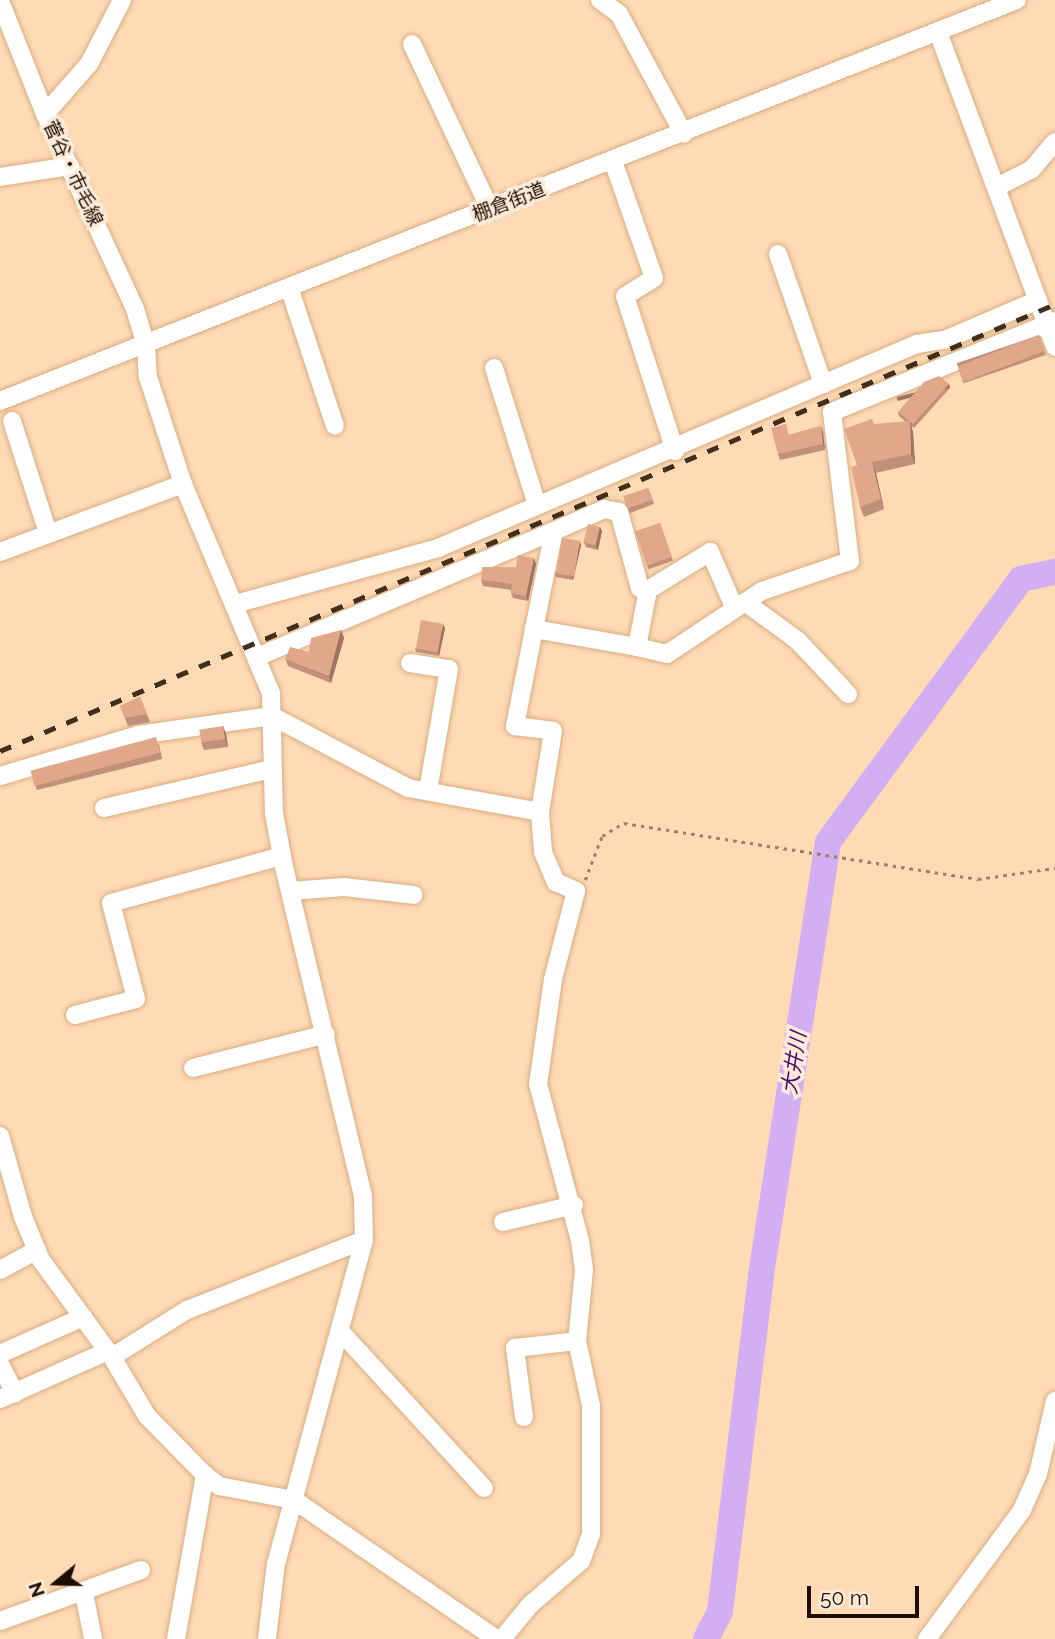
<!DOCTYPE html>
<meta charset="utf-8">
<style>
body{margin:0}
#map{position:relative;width:1055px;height:1639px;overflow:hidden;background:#fedab5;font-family:Raleway,"Noto Sans JP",sans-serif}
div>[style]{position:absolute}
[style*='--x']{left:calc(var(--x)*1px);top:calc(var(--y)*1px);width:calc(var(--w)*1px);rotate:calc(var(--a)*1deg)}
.river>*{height:26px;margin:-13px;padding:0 13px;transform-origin:13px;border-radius:13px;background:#d1aff2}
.path>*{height:2.5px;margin-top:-1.25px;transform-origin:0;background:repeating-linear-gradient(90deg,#9d8267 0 3.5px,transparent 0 8.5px)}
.roads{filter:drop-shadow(0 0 2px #d8ad80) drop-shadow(0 0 2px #d8ad80)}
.minor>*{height:18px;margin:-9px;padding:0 9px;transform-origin:9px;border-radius:9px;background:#fff}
.rail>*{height:4.5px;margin-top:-2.25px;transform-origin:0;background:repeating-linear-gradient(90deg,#412f1d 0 12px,transparent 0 24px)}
.wall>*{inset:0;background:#c19078;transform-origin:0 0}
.shaded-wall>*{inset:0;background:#9d7561;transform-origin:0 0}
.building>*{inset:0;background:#e0a78b;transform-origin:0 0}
span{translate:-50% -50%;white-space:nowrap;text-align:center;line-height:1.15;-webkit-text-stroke:7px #fdebd9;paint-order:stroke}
.street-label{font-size:19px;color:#1d0e00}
.water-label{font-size:21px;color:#49086e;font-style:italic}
.north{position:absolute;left:21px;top:1548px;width:70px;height:70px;-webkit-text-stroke:5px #fdebd9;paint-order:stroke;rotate:251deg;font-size:19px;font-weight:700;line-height:28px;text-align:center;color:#1d0e00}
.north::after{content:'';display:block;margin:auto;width:24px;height:32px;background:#1d0e00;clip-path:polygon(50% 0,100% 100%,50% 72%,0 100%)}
.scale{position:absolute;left:807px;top:1586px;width:112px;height:32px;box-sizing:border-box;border:4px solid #1d0e00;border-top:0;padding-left:9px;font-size:21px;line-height:24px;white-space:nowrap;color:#1d0e00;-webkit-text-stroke:5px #fdebd9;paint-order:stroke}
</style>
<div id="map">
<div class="river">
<div style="--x:706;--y:1639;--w:31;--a:-63"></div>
<div style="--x:720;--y:1611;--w:338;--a:-83"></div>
<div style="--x:761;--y:1275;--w:438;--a:-81.2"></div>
<div style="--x:828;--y:842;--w:326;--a:-53.7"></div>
<div style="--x:1021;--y:579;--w:35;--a:-12"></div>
</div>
<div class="path">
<div style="--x:585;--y:880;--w:47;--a:-68.9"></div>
<div style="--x:602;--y:836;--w:26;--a:-31"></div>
<div style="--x:624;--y:823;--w:358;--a:9"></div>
<div style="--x:978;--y:879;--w:78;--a:-8.1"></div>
</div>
<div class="roads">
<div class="minor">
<div style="--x:600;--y:0;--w:24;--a:36"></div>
<div style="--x:619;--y:14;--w:136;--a:61.6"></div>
<div style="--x:0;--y:1;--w:122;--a:68.3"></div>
<div style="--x:45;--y:114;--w:215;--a:65.2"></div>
<div style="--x:135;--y:309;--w:37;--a:73"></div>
<div style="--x:146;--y:344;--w:33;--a:87"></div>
<div style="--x:148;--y:377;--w:113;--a:71.9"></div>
<div style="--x:183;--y:484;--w:227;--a:67.2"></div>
<div style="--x:271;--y:693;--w:120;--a:88.6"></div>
<div style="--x:274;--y:813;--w:55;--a:79.5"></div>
<div style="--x:284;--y:867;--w:339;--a:76.5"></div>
<div style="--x:363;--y:1197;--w:43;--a:88.7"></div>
<div style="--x:364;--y:1240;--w:335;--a:105.2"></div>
<div style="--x:276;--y:1563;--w:77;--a:96.8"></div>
<div style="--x:938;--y:32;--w:336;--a:69.6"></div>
<div style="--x:412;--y:44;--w:183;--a:64.7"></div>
<div style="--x:45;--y:114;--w:67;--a:-48.7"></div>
<div style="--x:89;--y:64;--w:72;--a:-62.7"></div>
<div style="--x:613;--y:161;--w:124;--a:70.7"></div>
<div style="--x:654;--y:278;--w:34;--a:148"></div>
<div style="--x:625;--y:296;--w:163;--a:72.1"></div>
<div style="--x:0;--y:177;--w:71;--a:-8.9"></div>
<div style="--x:997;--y:187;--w:39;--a:-27"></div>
<div style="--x:1032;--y:169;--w:35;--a:-50"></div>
<div style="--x:778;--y:254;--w:138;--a:70.9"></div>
<div style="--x:289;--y:287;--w:146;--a:71.7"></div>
<div style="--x:494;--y:368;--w:144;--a:72.6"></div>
<div style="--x:0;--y:401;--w:1093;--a:-21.52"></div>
<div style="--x:12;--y:421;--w:118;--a:72.2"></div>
<div style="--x:0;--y:552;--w:195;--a:-20.4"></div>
<div style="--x:648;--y:590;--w:73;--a:-31.5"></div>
<div style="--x:710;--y:552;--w:62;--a:66.3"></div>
<div style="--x:745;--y:602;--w:66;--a:36.3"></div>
<div style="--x:798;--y:641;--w:73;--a:46.7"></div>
<div style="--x:235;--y:604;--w:211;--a:-15.4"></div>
<div style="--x:438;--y:548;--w:521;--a:-23.07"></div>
<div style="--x:917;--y:344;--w:30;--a:-9"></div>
<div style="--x:947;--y:339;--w:99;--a:-23.2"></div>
<div style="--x:534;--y:629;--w:99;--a:101.1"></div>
<div style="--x:515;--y:726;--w:38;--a:7"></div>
<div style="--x:553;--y:731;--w:82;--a:99.1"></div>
<div style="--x:637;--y:647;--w:31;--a:13"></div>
<div style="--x:667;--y:654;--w:114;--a:-33.6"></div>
<div style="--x:762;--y:591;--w:93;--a:-18.8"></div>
<div style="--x:850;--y:561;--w:150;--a:-96.9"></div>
<div style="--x:832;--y:412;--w:241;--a:-22.2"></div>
<div style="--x:257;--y:657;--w:323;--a:-23"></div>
<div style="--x:554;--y:531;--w:55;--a:-23.7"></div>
<div style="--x:604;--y:509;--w:15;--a:11"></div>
<div style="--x:619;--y:512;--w:79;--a:74.6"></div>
<div style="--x:640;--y:588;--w:8;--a:14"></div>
<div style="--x:648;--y:590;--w:58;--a:100.9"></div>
<div style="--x:637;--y:647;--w:105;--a:-170.1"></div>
<div style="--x:534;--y:629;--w:100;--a:-78.5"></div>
<div style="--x:410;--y:663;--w:39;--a:9"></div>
<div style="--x:449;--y:669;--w:124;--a:99.8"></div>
<div style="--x:0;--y:776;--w:144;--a:-16.5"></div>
<div style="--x:138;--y:735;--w:135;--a:-8.1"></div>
<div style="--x:272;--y:716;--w:154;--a:27.9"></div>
<div style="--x:408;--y:788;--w:134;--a:10.3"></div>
<div style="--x:540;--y:812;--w:40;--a:85.7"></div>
<div style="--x:543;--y:852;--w:33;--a:67"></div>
<div style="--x:556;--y:882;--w:22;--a:24"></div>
<div style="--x:576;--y:891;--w:91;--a:104.6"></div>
<div style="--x:553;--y:979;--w:106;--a:98.1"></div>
<div style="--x:538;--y:1084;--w:163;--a:75"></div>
<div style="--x:580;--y:1241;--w:29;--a:82"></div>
<div style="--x:584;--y:1270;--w:71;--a:95.6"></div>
<div style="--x:577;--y:1341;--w:66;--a:77.8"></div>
<div style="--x:591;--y:1406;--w:128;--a:90"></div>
<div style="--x:591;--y:1534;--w:29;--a:110"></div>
<div style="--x:581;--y:1561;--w:67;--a:139.2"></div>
<div style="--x:530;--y:1605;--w:44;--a:129.5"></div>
<div style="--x:104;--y:808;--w:172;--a:-13.1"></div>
<div style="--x:290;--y:891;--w:54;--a:-4.2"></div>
<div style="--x:344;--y:887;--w:70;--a:6.5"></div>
<div style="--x:75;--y:1015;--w:63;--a:-14.7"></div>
<div style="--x:136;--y:999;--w:99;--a:-104.6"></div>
<div style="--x:111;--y:903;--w:177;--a:-15.4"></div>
<div style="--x:193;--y:1068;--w:137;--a:-14.3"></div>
<div style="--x:0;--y:1136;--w:84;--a:74.1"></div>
<div style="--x:23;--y:1217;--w:47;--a:67.3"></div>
<div style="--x:41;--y:1260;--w:120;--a:53.8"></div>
<div style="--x:112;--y:1357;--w:69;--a:59.3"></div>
<div style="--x:147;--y:1416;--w:83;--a:45.5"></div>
<div style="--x:205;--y:1475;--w:18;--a:38"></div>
<div style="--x:219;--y:1486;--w:76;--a:10.6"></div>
<div style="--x:294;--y:1500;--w:245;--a:34.5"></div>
<div style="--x:503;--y:1222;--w:73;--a:-13.5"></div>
<div style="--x:0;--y:1270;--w:42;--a:-28.4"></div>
<div style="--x:340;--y:1331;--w:213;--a:47.5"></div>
<div style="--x:0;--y:1354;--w:91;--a:-24"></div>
<div style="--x:112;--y:1357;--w:89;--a:-32.1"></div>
<div style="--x:187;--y:1310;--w:190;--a:-21.6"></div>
<div style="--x:0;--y:1364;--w:33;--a:63"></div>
<div style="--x:0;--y:1399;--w:118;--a:-24"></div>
<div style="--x:524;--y:1417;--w:70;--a:-97.4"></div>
<div style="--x:515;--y:1348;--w:62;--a:-6.4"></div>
<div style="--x:84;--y:1593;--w:47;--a:78.9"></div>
<div style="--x:0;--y:1621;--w:150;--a:-19.9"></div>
<div style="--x:176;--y:1639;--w:167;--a:-80"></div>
<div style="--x:927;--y:1639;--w:160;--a:-53.6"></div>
<div style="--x:1022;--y:1510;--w:39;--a:-66"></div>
<div style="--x:1038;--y:1474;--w:75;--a:-76.9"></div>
</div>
</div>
<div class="rail">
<div style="--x:0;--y:751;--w:1146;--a:-22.96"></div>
</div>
<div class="wall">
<div style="left:1039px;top:335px;width:21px;height:87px;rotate:71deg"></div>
<div style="clip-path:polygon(949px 384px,950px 388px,914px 428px,911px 426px,913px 432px,915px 464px,876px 473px,884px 509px,864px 517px,860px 507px,857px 465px,906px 422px,899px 416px,898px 412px)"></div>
<div style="clip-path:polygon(821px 426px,823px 432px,825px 450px,780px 460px,778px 454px,789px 435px)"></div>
<div style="left:648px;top:488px;width:17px;height:26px;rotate:69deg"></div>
<div style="left:660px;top:523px;width:40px;height:26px;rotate:71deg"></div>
<div style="clip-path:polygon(600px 527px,602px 531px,598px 550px,586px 547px,584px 543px)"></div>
<div style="clip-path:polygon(581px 545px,573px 580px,556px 577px,555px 573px)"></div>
<div style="clip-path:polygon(534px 558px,536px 564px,528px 601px,513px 598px,511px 593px,511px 590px,483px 586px,481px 580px,516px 567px)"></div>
<div style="clip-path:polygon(445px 628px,439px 656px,416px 652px,415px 648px)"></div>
<div style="clip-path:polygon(341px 630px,344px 638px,331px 683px,288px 666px,285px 659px,309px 652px)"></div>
<div style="clip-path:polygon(140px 697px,150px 722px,128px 726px,120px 706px)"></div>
<div style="clip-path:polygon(223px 726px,226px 734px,228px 747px,204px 750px,201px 742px)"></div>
<div style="clip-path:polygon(159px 744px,162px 759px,37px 790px,35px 784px)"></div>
</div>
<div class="shaded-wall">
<div style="left:949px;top:384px;width:4px;height:54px;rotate:76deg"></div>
<div style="clip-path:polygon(910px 421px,913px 432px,915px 464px,911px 454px)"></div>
<div style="clip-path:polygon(821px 426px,823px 432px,825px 450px,823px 444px)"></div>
<div style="clip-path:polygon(872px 462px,876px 473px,884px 509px,881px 499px)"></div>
<div style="clip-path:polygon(600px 527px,602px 531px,598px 550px,596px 546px)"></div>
<div style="clip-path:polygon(580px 541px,581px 545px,573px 580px,572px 576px)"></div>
<div style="clip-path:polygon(534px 558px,536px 564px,528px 601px,526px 596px)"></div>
<div style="clip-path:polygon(443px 624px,445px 628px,439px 656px,438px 652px)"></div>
<div style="clip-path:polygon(341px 630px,344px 638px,331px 683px,329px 676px)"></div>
<div style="clip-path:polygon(223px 726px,226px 734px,228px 747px,225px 739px)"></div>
</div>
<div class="building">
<div style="left:1039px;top:335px;width:17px;height:87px;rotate:69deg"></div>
<div style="clip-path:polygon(939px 376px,949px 384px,913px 424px,898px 412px,924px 382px)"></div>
<div style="clip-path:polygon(872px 419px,874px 424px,910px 421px,911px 454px,872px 462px,881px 499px,860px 507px,851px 467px,857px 465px,844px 429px)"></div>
<div style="clip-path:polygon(786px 424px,789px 435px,821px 426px,823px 444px,778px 454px,771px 428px)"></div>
<div style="left:648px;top:488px;width:13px;height:26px;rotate:72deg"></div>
<div style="left:660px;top:523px;width:36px;height:26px;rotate:71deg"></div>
<div style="left:588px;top:524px;width:12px;height:19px;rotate:14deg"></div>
<div style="left:562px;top:538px;width:18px;height:36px;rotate:9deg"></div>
<div style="clip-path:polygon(518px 555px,534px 558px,526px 596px,511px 593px,512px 584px,481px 580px,482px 567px,516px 567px)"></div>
<div style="left:421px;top:620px;width:22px;height:29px;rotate:10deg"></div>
<div style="clip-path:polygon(341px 630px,329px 676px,285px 659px,290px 647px,309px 652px,311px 638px)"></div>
<div style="clip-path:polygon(140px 697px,147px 714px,125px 718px,120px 706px)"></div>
<div style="left:223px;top:726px;width:13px;height:24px;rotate:81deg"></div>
<div style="left:156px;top:737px;width:16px;height:130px;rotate:75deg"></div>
</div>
<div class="street-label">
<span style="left:73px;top:173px;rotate:65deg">菅谷・市毛線</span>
<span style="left:509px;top:202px;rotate:-21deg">棚倉街道</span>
</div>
<div class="water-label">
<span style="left:794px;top:1063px;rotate:-81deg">大井川</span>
</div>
<div class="north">N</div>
<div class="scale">50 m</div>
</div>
